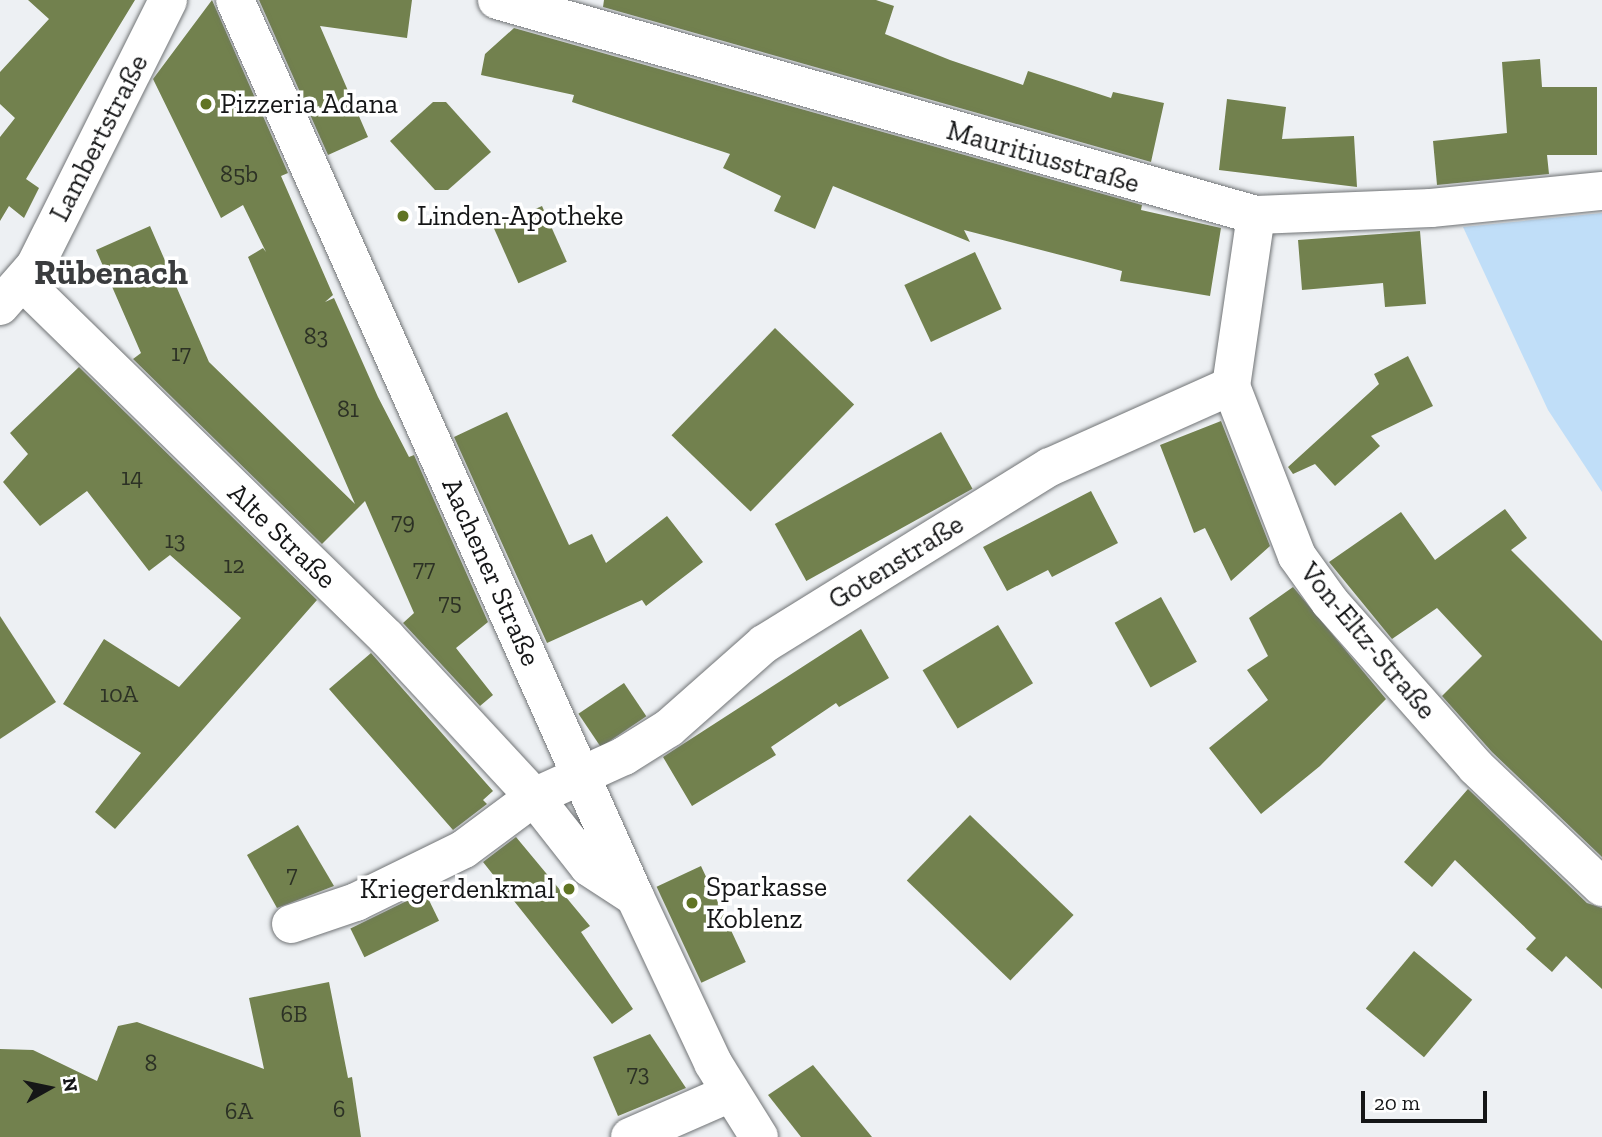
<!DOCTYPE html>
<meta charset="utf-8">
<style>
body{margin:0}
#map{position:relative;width:1602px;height:1137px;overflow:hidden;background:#edf0f3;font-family:"Zilla Slab",serif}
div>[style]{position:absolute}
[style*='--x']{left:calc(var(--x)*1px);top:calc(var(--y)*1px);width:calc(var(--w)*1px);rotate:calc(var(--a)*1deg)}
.green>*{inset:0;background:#c0def8}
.building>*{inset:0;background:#72814e;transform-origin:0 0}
.roads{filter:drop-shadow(0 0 2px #717476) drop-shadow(0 0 2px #717476)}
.street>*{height:38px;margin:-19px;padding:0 19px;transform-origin:19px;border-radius:19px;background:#fff}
.secondary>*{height:38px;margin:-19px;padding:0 19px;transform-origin:19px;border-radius:19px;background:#fff}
.dots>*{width:19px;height:19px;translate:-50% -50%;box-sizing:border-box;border:4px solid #fff;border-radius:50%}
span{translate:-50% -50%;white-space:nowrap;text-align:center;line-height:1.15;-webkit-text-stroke:7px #fff;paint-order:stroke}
.number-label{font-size:24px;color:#2c3125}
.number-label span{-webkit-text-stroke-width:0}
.poi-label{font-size:28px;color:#151617}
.left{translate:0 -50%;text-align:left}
.right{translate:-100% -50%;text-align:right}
.street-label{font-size:28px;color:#151617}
.district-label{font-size:35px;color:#3a3c3e;font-weight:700}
.north{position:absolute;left:14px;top:1053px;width:70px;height:70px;-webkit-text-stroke:5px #fff;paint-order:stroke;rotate:81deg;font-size:19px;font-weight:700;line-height:28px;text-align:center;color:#151617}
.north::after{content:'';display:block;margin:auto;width:24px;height:32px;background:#151617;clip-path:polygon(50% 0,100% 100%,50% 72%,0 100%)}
.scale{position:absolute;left:1361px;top:1091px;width:126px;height:32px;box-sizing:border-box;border:4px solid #151617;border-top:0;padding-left:9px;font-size:21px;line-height:24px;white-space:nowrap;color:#151617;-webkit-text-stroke:5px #fff;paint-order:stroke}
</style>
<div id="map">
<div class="green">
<div style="clip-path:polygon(1602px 213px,1602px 492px,1548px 410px,1463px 227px)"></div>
</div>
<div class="building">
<div style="clip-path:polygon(28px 0,135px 0,26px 179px,39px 188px,24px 218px,9px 206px,0 221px,0 137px,15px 118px,0 104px,0 72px,49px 19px)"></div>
<div style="clip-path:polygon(212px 0,288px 173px,281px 176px,333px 295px,325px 302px,334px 298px,378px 397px,409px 457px,414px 455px,488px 622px,456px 648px,493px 695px,480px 706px,403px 623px,414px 613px,365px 501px,322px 544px,133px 359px,141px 353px,96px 250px,150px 226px,209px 362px,355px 504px,248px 257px,263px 248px,266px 252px,243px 205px,221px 218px,153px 79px)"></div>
<div style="clip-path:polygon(259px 0,412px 0,407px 38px,320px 26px,368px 137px,328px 155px)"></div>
<div style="clip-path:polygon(604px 0,876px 0,894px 6px,885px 34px,950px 60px,1023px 85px,1028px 71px,1111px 98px,1113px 92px,1164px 103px,1151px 162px,603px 7px)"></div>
<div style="clip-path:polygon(514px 28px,1142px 205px,1141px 210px,1221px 228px,1210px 296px,1120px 281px,1122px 271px,964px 230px,970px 242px,833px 186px,815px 229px,774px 211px,781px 196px,723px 168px,730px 154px,572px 102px,574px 95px,481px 75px,485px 54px)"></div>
<div style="clip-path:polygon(1540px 59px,1542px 87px,1597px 87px,1597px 155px,1547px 155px,1549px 174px,1437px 185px,1433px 141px,1507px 133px,1502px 62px)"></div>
<div style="clip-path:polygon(1227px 99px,1286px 107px,1282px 139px,1354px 136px,1357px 187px,1219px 170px)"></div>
<div style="clip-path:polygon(433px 102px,446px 102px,491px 152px,448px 190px,435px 190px,390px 141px)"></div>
<div style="left:542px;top:206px;width:61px;height:53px;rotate:66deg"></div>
<div style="clip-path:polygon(1420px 231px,1426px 304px,1385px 307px,1383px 283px,1302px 290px,1298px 240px)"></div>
<div style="left:975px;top:252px;width:63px;height:78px;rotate:65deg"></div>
<div style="left:775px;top:328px;width:110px;height:149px;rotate:44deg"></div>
<div style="clip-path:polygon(1408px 356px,1433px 406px,1371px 436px,1380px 446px,1335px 486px,1315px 464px,1293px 474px,1288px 467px,1379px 384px,1374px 374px)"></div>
<div style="clip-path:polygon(79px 367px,317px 600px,115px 829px,95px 812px,141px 753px,63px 704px,104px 639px,179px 687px,241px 618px,170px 555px,149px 571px,87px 491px,40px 526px,3px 482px,28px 454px,10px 433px)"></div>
<div style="clip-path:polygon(507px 412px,569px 545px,592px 534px,606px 563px,667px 516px,703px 562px,646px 606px,642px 600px,547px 643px,454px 437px)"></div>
<div style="clip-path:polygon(1221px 421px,1270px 546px,1231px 581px,1205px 528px,1194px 533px,1160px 445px)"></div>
<div style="left:941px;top:432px;width:65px;height:190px;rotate:61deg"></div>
<div style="clip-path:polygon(1091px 491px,1118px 543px,1052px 577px,1048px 570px,1007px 591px,983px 547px)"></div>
<div style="clip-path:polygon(1505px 509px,1527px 538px,1511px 550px,1602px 641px,1602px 857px,1492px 752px,1442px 696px,1482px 656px,1437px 608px,1392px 639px,1329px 562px,1401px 512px,1435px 560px)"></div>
<div style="clip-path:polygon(1293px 587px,1386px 699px,1320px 766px,1261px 814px,1209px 748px,1268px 700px,1247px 670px,1268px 656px,1249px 618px)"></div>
<div style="left:1161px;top:597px;width:74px;height:53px;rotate:61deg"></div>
<div style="clip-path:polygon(0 616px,56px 702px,0 739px)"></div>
<div style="left:998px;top:625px;width:68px;height:88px;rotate:59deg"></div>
<div style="clip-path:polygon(861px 629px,889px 678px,839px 707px,836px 703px,771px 747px,776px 755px,692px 806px,663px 757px)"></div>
<div style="clip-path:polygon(371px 653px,493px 791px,483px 800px,487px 804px,453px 830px,329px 689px)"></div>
<div style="left:624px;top:683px;width:40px;height:55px;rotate:56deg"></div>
<div style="clip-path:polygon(1468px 789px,1587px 903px,1602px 908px,1602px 989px,1566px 956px,1552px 972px,1526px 949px,1536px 938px,1455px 860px,1432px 887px,1404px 862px)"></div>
<div style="left:970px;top:815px;width:144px;height:91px;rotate:44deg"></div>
<div style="clip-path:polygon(298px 825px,334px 886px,277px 908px,247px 855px)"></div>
<div style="clip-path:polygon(516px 837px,590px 926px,581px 932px,633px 1009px,612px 1024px,483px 862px)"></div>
<div style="left:701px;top:866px;width:106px;height:49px;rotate:65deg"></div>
<div style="left:425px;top:892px;width:32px;height:83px;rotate:64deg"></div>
<div style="left:1414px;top:951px;width:76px;height:75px;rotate:40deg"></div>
<div style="clip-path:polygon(329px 982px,348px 1078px,352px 1077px,361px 1137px,0 1137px,0 1049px,33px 1050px,97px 1081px,118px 1026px,137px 1022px,264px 1069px,249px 998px)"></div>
<div style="clip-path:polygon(650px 1034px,686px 1088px,618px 1116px,593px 1057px)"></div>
<div style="clip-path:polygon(813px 1065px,872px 1137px,801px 1137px,768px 1095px)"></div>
</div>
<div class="roads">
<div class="street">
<div style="--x:497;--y:0;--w:789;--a:15.82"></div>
<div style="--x:1256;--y:215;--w:175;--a:-2.3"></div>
<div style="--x:1431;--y:208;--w:172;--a:-5.7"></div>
<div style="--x:1256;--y:215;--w:173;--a:98.3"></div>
<div style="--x:1231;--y:386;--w:182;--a:68.8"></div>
<div style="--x:1297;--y:556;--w:57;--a:54.3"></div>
<div style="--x:1330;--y:602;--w:220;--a:48.5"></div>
<div style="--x:1476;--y:767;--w:174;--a:43.6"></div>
<div style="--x:291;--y:924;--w:69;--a:-18.7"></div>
<div style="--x:356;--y:902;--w:120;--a:-26.1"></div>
<div style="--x:464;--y:849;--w:87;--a:-36.6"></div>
<div style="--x:534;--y:797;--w:99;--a:-24.5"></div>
<div style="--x:624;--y:756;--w:53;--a:-31.9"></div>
<div style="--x:669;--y:728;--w:127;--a:-41.5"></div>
<div style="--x:764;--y:644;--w:336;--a:-31.8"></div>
<div style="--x:1050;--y:467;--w:198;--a:-24.1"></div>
<div style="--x:630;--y:1137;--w:109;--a:-23.7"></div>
</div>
<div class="secondary">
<div style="--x:235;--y:0;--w:982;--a:65.97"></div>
<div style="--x:635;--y:897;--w:183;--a:64.8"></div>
<div style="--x:713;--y:1063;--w:87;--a:58.1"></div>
<div style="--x:23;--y:282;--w:509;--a:44.36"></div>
<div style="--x:387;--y:638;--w:217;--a:47.2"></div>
<div style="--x:534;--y:797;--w:89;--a:51.8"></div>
<div style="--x:589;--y:867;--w:55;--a:33.1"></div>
<div style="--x:0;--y:306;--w:53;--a:-48.8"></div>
<div style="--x:35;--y:266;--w:297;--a:-63.4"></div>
</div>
</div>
<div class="dots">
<div style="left:206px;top:104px;background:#607423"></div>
<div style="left:403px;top:216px;background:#607423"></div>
<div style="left:569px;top:889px;background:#607423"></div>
<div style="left:692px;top:903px;background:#607423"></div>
</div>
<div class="number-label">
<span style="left:239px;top:174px">85b</span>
<span style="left:316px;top:336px">83</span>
<span style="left:181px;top:353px">17</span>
<span style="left:348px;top:409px">81</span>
<span style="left:132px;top:477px">14</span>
<span style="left:403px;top:521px">79</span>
<span style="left:175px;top:540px">13</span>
<span style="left:234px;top:565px">12</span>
<span style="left:424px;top:568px">77</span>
<span style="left:450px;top:602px">75</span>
<span style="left:119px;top:694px">10A</span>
<span style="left:292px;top:874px">7</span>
<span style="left:294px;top:1014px">6B</span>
<span style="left:151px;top:1063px">8</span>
<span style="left:638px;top:1073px">73</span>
<span style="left:339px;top:1109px">6</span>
<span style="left:239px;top:1111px">6A</span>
</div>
<div class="poi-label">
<span class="left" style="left:220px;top:104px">Pizzeria Adana</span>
<span class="left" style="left:417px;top:216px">Linden-Apotheke</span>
<span class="left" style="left:706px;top:903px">Sparkasse<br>Koblenz</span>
<span class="right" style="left:555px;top:889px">Kriegerdenkmal</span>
</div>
<div class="street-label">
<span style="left:99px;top:138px;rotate:-63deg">Lambertstraße</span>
<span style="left:1043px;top:157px;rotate:16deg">Mauritiusstraße</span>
<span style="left:282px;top:536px;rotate:44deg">Alte Straße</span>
<span style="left:896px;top:562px;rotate:-32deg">Gotenstraße</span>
<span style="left:491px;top:572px;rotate:66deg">Aachener Straße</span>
<span style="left:1368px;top:641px;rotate:50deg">Von-Eltz-Straße</span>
</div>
<div class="district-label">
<span style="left:111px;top:272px">Rübenach</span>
</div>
<div class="north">N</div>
<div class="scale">20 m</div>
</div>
